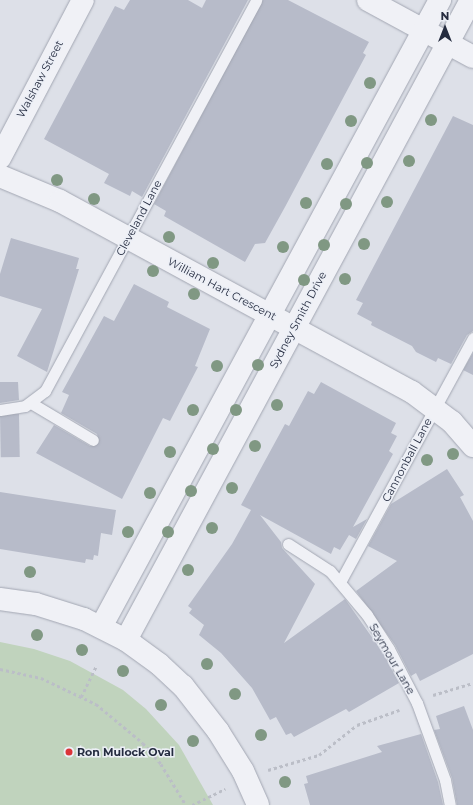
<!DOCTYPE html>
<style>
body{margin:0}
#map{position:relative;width:473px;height:805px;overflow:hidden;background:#dde0e8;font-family:Montserrat,sans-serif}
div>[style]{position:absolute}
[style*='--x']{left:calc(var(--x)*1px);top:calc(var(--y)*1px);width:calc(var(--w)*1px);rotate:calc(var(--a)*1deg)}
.green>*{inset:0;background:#c0d3bd}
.building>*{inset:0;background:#b7bbc9;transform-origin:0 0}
.path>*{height:2.5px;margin-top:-1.25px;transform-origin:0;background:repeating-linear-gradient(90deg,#bbbec7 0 3px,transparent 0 6px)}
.roads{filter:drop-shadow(0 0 1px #a2a6b2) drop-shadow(0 0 1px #a2a6b2)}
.lane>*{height:11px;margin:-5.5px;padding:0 5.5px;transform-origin:5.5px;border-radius:5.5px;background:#f0f1f6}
.street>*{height:22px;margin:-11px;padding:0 11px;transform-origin:11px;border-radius:11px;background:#f0f1f6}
.trees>*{width:12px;height:12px;margin:-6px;border-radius:50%;background:#809883}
.dots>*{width:11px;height:11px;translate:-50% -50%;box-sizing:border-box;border:2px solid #eceff6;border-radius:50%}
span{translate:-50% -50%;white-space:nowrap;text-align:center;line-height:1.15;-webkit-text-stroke:3px #eceff6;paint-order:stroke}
.street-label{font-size:11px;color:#252c40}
.poi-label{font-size:11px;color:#252c40;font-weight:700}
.left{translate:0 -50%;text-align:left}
.north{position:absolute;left:425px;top:8px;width:40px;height:40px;-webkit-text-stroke:3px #eceff6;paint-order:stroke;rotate:0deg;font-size:11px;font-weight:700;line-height:16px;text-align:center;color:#252c40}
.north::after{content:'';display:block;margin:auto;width:14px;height:18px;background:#252c40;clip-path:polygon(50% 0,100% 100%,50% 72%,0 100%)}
</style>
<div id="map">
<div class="green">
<div style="clip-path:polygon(0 642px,34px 649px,70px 661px,123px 690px,146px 709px,179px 745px,213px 805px,0 805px)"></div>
</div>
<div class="building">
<div style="clip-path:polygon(130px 0,188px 0,202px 8px,206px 0,248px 0,142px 197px,132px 191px,130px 196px,104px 183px,109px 174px,44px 139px,115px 6px,124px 10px)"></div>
<div style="clip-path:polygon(263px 0,288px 0,369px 42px,363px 53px,366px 55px,285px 207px,265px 243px,255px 244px,245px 262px,164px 216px,166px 211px,154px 204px)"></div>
<div style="clip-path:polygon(453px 116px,473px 125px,473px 331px,467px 335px,451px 364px,438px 358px,436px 362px,416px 352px,412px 346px,371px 325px,372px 322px,357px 314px,363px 303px,356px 300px)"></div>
<div style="clip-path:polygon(11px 238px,79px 258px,76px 269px,79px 269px,47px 372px,17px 356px,42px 309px,0 296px,0 274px)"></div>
<div style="clip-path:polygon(134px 284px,169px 302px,167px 307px,210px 329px,195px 366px,198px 367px,170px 421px,163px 418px,122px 499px,36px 453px,54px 425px,90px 446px,99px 443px,97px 434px,61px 413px,69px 395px,62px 392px,104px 316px,114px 321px)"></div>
<div style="clip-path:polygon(473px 353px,473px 375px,463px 370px)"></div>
<div style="clip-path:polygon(0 382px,18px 382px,19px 400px,0 403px)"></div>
<div style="clip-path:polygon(321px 382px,396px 423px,391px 433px,397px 436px,389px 451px,393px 454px,353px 527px,367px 519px,356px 539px,349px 535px,340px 550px,334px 547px,331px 554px,260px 515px,281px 542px,282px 548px,315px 584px,284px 643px,345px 599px,383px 653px,399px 683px,349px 712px,346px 709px,294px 737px,291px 733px,286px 735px,276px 717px,270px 720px,252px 688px,221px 653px,199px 635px,204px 625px,189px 613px,192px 609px,188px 606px,232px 544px,251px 510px,241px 505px,285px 424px,289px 426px,308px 391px,314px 394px)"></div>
<div style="left:19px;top:414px;width:43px;height:19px;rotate:89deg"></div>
<div style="clip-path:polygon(447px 469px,464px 495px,460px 497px,473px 521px,473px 654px,420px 681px,416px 673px,411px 676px,395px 645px,356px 591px,397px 561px,368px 546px,391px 504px)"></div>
<div style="clip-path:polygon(0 492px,116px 510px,112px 535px,101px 533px,98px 556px,94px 555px,93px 560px,86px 559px,85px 563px,0 549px)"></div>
<div style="clip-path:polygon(464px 706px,473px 730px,473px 805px,457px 805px,452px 778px,434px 730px,440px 729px,436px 716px)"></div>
<div style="clip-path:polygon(421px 734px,438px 782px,443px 805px,310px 805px,304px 784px,308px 783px,306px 776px,382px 752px,377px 746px)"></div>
</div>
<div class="path">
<div style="--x:0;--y:669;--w:42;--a:12.4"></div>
<div style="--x:41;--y:678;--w:61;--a:25.3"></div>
<div style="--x:96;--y:704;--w:61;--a:39.7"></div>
<div style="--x:143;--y:743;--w:28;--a:49"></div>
<div style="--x:161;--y:764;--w:48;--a:58.6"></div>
<div style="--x:433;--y:695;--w:42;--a:-16.7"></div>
<div style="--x:81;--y:697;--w:34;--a:-64"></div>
<div style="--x:268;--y:770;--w:53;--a:-16.4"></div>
<div style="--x:319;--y:755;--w:48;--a:-38.3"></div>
<div style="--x:357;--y:725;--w:45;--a:-19.7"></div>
<div style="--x:192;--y:805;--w:37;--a:-26"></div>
</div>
<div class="roads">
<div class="lane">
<div style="--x:31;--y:403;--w:72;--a:30.8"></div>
<div style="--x:0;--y:410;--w:25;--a:-9"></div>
<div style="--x:25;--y:406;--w:25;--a:-37"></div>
<div style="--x:45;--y:391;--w:444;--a:-61.6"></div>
<div style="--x:288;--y:544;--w:50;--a:32.7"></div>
<div style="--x:330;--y:571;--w:57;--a:49.9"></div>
<div style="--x:367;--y:615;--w:40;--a:57.1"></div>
<div style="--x:389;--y:649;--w:61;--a:62.6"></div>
<div style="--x:417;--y:703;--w:82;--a:70"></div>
<div style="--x:445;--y:780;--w:25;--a:79"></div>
<div style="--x:340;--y:582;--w:278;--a:-61.4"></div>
</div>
<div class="street">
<div style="--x:368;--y:0;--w:119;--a:28.5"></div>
<div style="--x:0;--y:158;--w:178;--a:-62.3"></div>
<div style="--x:0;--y:176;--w:65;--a:22.6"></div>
<div style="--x:60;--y:201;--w:400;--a:28.5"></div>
<div style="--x:412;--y:392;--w:50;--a:36.9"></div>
<div style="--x:452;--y:422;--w:32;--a:49"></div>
<div style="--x:0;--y:599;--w:36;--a:8"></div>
<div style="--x:36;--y:604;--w:50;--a:17.4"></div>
<div style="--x:84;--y:619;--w:47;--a:26.6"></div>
<div style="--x:126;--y:640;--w:41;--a:36"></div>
<div style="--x:159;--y:664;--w:33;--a:43"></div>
<div style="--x:183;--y:686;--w:57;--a:52.1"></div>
<div style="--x:218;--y:731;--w:47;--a:58"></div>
<div style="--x:243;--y:771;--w:37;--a:66"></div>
<div style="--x:101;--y:627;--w:713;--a:-61.6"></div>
<div style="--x:126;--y:640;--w:727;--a:-61.67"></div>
</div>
</div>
<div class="trees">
<div style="left:370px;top:83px"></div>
<div style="left:431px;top:120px"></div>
<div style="left:351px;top:121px"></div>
<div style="left:409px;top:161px"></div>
<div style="left:367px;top:163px"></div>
<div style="left:327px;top:164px"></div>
<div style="left:57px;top:180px"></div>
<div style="left:94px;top:199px"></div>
<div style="left:387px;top:202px"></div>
<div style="left:306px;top:203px"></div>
<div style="left:346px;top:204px"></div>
<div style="left:169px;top:237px"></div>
<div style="left:364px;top:244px"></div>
<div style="left:324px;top:245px"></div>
<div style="left:283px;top:247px"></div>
<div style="left:213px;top:263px"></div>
<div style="left:153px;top:271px"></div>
<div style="left:345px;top:279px"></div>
<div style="left:304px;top:280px"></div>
<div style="left:194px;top:294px"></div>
<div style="left:258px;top:365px"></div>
<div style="left:217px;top:366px"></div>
<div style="left:277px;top:405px"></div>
<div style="left:193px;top:410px"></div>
<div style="left:236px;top:410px"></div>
<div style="left:255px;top:446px"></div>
<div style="left:213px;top:449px"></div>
<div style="left:170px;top:452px"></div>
<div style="left:453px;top:454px"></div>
<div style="left:427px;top:460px"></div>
<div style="left:232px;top:488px"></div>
<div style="left:191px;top:491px"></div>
<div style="left:150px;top:493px"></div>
<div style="left:212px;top:528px"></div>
<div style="left:128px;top:532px"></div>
<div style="left:168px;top:532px"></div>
<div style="left:188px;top:570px"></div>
<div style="left:30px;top:572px"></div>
<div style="left:37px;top:635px"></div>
<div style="left:82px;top:650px"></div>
<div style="left:207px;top:664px"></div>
<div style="left:123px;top:671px"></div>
<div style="left:235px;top:694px"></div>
<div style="left:161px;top:705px"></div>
<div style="left:261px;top:735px"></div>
<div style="left:193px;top:741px"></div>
<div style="left:285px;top:782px"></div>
</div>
<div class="dots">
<div style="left:69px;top:752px;background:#db3439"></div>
</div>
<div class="street-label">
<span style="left:40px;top:79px;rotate:-62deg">Walshaw Street</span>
<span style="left:139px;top:218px;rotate:-62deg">Cleveland Lane</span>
<span style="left:222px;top:289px;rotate:28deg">William Hart Crescent</span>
<span style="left:298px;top:320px;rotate:-62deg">Sydney Smith Drive</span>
<span style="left:407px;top:460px;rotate:-62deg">Cannonball Lane</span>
<span style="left:392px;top:659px;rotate:60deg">Seymour Lane</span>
</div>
<div class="poi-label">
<span class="left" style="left:77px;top:752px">Ron Mulock Oval</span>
</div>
<div class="north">N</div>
</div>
